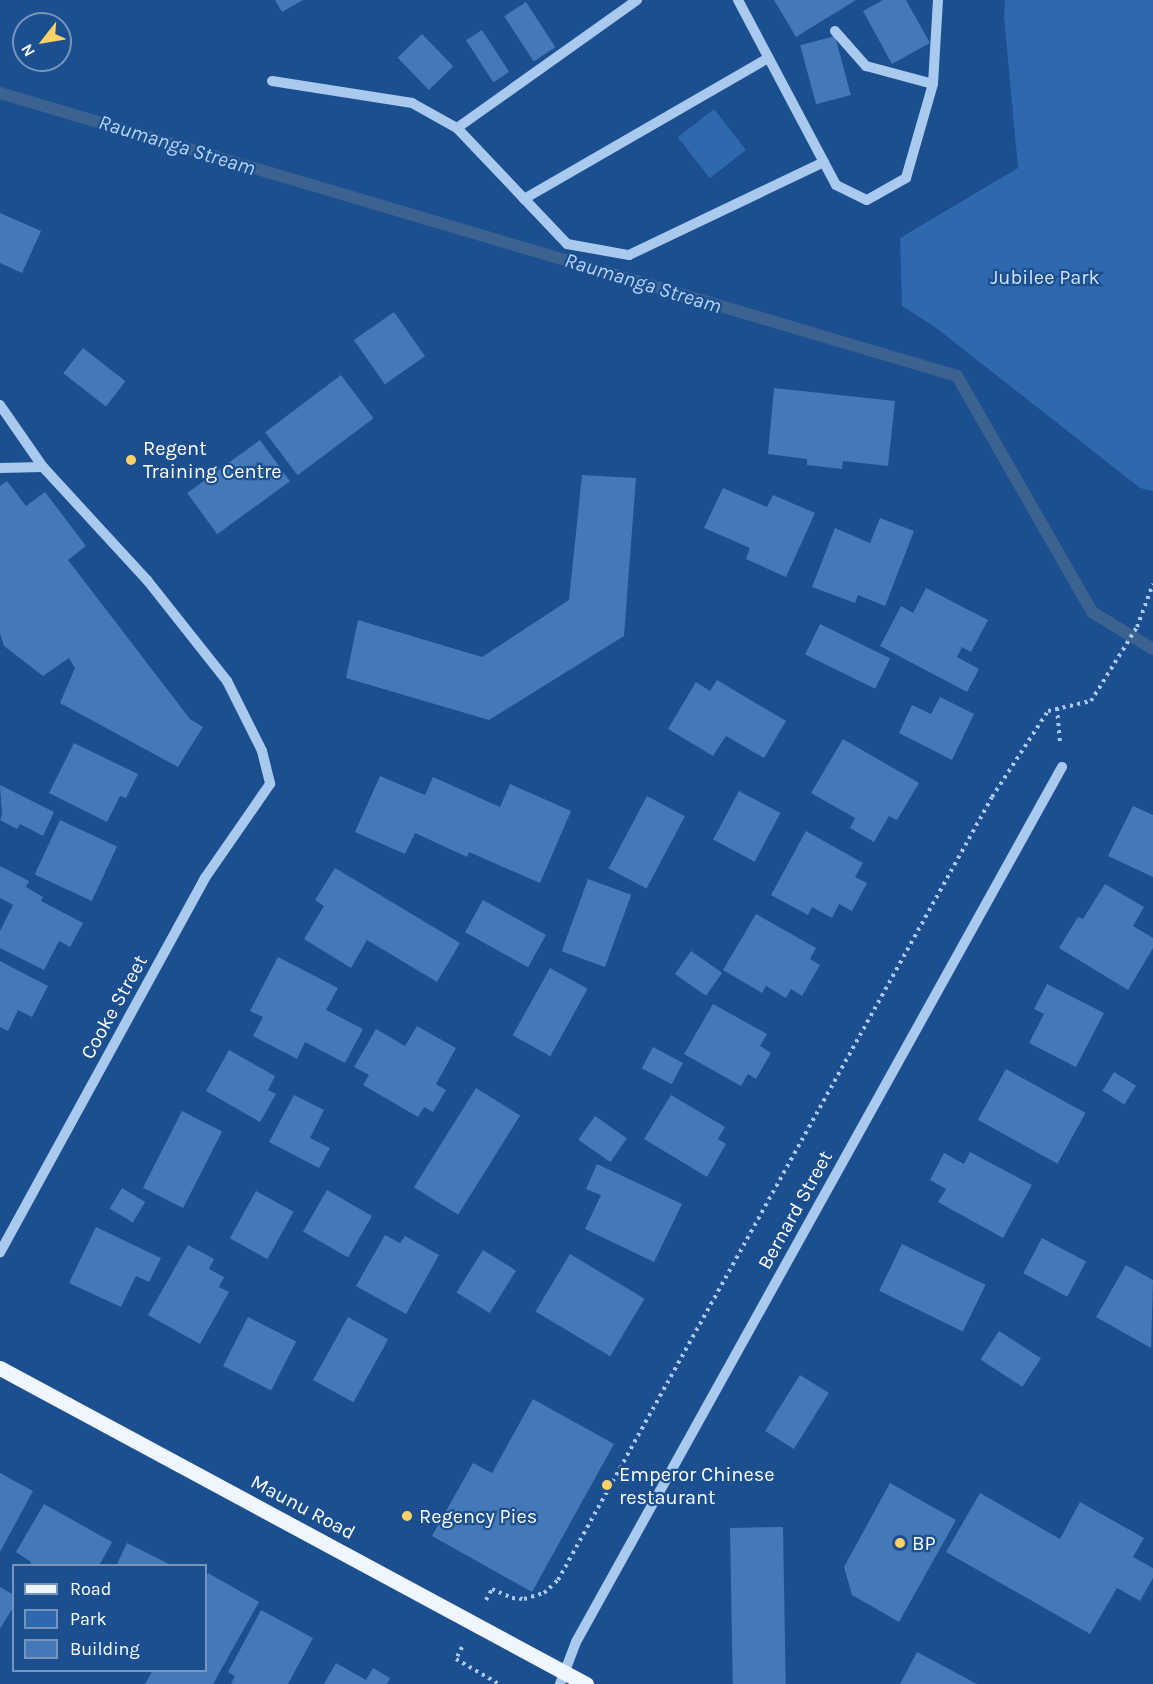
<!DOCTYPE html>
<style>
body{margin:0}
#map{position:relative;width:1153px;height:1684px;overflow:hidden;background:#1b4f8f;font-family:Karla,sans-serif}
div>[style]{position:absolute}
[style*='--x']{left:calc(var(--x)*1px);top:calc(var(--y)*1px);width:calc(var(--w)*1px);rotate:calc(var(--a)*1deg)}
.green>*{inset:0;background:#2e69ad;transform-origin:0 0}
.stream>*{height:12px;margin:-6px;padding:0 6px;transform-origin:6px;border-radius:6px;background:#3c6290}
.building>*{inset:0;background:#4478b7;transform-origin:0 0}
.path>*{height:4px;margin-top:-2px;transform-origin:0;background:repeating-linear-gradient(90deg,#a9c9ee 0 3px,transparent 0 7.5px)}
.minor>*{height:10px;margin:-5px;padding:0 5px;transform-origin:5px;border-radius:5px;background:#a9c9ee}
.major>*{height:15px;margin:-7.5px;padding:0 7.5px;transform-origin:7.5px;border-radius:7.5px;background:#f0f6ff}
.dots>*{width:16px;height:16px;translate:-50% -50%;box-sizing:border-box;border:3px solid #1b4f8f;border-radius:50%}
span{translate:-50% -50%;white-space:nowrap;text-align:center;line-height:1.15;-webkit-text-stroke:4.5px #1b4f8f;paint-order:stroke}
.park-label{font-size:20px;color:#cfe3fa}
.poi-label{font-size:20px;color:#fff}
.left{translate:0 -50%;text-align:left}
.street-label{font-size:20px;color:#fff}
.water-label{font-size:21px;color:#b5d3f5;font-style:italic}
.legend{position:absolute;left:12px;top:1564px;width:195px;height:108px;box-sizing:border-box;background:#1b4f8f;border:2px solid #7695bc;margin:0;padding:8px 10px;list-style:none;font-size:18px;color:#fff}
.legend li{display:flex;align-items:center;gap:12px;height:30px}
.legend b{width:30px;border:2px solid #7695bc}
.north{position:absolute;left:12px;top:12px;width:60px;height:60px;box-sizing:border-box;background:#1b4f8f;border:2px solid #7695bc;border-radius:50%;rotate:239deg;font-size:16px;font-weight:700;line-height:24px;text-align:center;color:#fff}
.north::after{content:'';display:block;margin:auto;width:21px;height:27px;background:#ffd166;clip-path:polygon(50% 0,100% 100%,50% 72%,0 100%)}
</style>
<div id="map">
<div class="green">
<div style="clip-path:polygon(1005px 0,1153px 0,1153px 491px,1140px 488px,935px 327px,902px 306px,900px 238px,1018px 168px,1004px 16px)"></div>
<div style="left:714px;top:109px;width:52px;height:46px;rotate:52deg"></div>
</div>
<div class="stream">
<div style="--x:0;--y:93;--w:998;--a:16.47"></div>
<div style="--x:957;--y:376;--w:272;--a:60.2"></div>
<div style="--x:1092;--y:612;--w:71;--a:31.2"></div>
</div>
<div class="building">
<div style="clip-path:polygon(275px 0,303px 0,282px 12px)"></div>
<div style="clip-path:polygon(774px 0,856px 0,796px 37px)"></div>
<div style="clip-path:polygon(883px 0,906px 0,930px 43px,892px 64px,863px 11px)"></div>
<div style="left:526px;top:2px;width:54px;height:26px;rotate:57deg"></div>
<div style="left:482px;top:30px;width:50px;height:19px;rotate:57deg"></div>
<div style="left:422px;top:34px;width:45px;height:34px;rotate:46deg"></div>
<div style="left:835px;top:36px;width:61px;height:36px;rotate:75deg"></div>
<div style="clip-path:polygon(0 213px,41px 231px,22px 273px,0 263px)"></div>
<div style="left:394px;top:312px;width:54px;height:49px;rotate:55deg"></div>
<div style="left:83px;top:348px;width:54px;height:32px;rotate:38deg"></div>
<div style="left:341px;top:375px;width:54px;height:95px;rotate:53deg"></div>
<div style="clip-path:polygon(774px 388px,895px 401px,888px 466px,843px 461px,842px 469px,807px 465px,807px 459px,768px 454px)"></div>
<div style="left:260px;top:440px;width:51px;height:90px;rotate:54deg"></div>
<div style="clip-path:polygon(582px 475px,636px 478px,624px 636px,489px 720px,346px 678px,358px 620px,482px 657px,569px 600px)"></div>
<div style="clip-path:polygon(7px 481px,26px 506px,45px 492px,86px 546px,68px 560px,190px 719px,203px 727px,178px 767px,60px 703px,75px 668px,69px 658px,43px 676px,4px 646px,0 633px,0 486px)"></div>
<div style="clip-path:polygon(723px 488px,767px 507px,773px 495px,815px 513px,786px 577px,746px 559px,750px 548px,704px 528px)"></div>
<div style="clip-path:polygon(880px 518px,914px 531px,885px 606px,858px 595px,855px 603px,812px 587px,835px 528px,870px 543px)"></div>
<div style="clip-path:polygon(926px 588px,988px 620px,971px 652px,962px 647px,957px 657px,979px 669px,967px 692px,880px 646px,901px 606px,913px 613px)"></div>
<div style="left:820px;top:624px;width:78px;height:34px;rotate:26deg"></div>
<div style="clip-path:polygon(717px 680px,786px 721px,764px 758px,726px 736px,713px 756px,668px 729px,696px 682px,710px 691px)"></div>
<div style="clip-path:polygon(940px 697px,974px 714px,952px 760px,899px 733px,912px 705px,931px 714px)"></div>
<div style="clip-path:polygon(843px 739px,919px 783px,897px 820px,889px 816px,874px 842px,850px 828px,855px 818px,811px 793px)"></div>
<div style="clip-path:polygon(74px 743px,138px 774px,126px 798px,120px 796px,107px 822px,49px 793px)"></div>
<div style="clip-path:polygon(380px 776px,425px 795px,433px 777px,500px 807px,510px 784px,571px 811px,540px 883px,469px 852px,467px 857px,415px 833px,405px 854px,355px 832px)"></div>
<div style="clip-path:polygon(0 785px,54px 812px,43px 836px,20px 824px,17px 829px,0 820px,2px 815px)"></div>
<div style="left:739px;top:791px;width:47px;height:55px;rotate:28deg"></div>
<div style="left:647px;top:796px;width:43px;height:82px;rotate:28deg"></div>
<div style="clip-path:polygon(1133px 806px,1153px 815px,1153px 877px,1108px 856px)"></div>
<div style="left:60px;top:820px;width:63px;height:60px;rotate:25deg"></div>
<div style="clip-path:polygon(806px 831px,863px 863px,855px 877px,867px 883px,852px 911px,839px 904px,832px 918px,812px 907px,808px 915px,771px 895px)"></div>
<div style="clip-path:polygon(0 866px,29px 881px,26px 887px,43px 897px,41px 901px,83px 923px,70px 947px,59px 941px,44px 970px,0 948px,0 931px,13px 905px,0 898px)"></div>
<div style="clip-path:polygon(335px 868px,460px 943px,437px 982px,367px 940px,351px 968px,304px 939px,324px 906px,315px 900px)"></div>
<div style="left:588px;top:879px;width:46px;height:77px;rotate:20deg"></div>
<div style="clip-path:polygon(1105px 884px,1144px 907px,1133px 926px,1153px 938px,1153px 948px,1128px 990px,1059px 948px,1078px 917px,1083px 919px)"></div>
<div style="left:483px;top:900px;width:72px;height:37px;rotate:29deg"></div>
<div style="clip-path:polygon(756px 914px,816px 948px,810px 959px,820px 965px,802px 996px,791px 989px,786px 998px,766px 986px,762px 993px,723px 970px)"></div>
<div style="left:691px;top:951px;width:38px;height:28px;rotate:35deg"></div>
<div style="clip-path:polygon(278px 957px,338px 988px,326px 1010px,363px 1029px,345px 1063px,305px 1042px,297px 1059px,253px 1036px,263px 1017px,250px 1011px)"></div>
<div style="clip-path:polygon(0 961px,48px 986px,32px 1017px,18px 1010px,8px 1031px,0 1027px)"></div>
<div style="left:550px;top:968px;width:43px;height:77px;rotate:29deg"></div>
<div style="clip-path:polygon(1047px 984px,1104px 1013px,1076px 1067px,1029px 1043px,1044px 1014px,1034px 1009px)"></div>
<div style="clip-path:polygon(713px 1004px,767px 1034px,760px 1046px,771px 1053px,756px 1079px,748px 1074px,741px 1086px,684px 1054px)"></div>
<div style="clip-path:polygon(417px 1026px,456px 1048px,436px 1084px,446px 1090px,433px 1112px,424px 1107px,418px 1117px,363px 1085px,369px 1075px,354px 1067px,376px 1029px,405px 1046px)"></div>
<div style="left:653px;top:1047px;width:34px;height:24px;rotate:28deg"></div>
<div style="clip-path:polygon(229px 1050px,275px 1076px,268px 1090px,276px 1094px,260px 1122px,206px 1091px)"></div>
<div style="left:1006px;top:1069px;width:91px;height:58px;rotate:29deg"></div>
<div style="left:1114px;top:1072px;width:26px;height:22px;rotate:32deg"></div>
<div style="left:476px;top:1088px;width:52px;height:117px;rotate:32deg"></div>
<div style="clip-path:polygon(294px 1095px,324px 1110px,310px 1138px,330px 1148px,319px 1168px,269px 1142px)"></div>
<div style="clip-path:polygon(671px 1095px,725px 1127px,718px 1139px,726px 1144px,707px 1177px,644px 1139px)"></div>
<div style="left:182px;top:1111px;width:45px;height:86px;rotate:27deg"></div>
<div style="left:595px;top:1116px;width:39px;height:29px;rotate:35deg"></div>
<div style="clip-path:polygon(970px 1152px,1032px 1185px,1003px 1238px,938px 1202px,946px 1189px,930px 1180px,944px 1153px,964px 1164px)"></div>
<div style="clip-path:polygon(597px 1164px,682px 1204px,654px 1262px,585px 1229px,601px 1195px,586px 1189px)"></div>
<div style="left:122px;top:1188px;width:27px;height:24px;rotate:31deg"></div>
<div style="left:327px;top:1190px;width:52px;height:48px;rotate:30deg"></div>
<div style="left:256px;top:1191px;width:43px;height:54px;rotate:29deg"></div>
<div style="clip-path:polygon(96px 1227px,161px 1258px,149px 1282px,136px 1276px,121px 1307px,69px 1283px)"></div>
<div style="clip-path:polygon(385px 1235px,400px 1243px,405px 1236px,439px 1255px,406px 1314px,356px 1286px)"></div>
<div style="left:1042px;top:1238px;width:50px;height:40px;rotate:28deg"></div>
<div style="left:902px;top:1244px;width:93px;height:52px;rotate:26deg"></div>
<div style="clip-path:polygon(188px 1245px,214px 1259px,209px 1269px,224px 1277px,219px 1287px,229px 1292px,200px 1344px,148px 1315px)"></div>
<div style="left:483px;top:1250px;width:39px;height:50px;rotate:32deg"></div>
<div style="left:570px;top:1254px;width:87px;height:67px;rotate:31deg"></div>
<div style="clip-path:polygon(1126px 1265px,1153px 1280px,1151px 1348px,1096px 1317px)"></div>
<div style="left:248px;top:1317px;width:54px;height:55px;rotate:27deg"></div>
<div style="left:348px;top:1317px;width:46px;height:72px;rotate:29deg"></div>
<div style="left:999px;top:1331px;width:50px;height:34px;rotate:33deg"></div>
<div style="left:800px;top:1375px;width:34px;height:66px;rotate:32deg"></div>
<div style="clip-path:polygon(533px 1399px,614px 1444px,532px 1592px,432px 1536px,473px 1463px,492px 1473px)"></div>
<div style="clip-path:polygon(0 1473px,33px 1491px,0 1552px)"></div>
<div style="clip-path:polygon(890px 1483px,956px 1520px,899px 1622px,852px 1595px,844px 1567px)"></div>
<div style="clip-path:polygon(980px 1493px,1060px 1539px,1080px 1502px,1144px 1538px,1133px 1557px,1153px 1568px,1153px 1578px,1140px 1601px,1117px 1588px,1090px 1634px,946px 1552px)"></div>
<div style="clip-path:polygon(44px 1504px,112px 1542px,99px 1566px,29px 1566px,31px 1562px,16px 1552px)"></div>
<div style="left:783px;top:1527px;width:157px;height:53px;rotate:89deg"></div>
<div style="clip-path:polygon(127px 1543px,173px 1566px,116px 1566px)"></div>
<div style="clip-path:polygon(208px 1573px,259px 1602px,213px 1684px,145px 1684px,153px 1670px,206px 1670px,206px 1577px)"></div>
<div style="clip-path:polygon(0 1587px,14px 1595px,14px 1606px,0 1629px)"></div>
<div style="clip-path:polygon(261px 1610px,313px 1638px,288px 1684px,231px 1684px,235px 1676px,228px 1672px)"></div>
<div style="clip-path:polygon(917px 1652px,977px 1684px,900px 1684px)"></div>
<div style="clip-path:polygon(336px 1663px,366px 1680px,373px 1668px,390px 1678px,387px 1684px,324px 1684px)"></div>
</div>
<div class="path">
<div style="--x:1057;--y:708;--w:34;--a:85"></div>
<div style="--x:486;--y:1600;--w:13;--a:-61"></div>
<div style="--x:492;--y:1589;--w:22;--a:24"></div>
<div style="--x:512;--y:1598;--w:12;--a:5"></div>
<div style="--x:524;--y:1599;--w:21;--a:-17"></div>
<div style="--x:544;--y:1593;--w:19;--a:-43"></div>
<div style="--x:558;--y:1580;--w:895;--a:-61"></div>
<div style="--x:992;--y:797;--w:103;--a:-56.9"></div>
<div style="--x:1048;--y:711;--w:44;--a:-13.1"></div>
<div style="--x:1091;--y:701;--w:87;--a:-58.1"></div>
<div style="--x:1137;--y:627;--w:46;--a:-69.6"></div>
<div style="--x:462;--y:1647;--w:13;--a:117"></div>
<div style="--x:456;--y:1659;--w:50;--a:30.2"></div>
</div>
<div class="minor">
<div style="--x:738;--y:0;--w:209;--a:62.1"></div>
<div style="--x:836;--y:185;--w:34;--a:26"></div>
<div style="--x:867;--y:200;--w:45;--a:-29.4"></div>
<div style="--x:906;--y:178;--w:98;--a:-74"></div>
<div style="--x:933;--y:84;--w:84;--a:-86.6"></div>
<div style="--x:835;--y:31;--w:47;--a:48.5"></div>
<div style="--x:866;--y:66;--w:69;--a:15"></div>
<div style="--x:272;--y:81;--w:142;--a:8.9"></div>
<div style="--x:412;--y:103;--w:51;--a:29.1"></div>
<div style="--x:457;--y:128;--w:160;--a:46.5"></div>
<div style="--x:567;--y:244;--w:63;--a:10.1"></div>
<div style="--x:629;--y:255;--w:216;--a:-25.5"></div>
<div style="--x:457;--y:128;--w:221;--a:-35.4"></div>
<div style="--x:524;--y:199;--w:282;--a:-30"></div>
<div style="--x:0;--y:405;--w:75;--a:55.3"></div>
<div style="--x:43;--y:467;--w:154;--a:47.4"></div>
<div style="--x:147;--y:580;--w:129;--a:51.6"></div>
<div style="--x:227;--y:681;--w:78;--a:63.4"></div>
<div style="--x:262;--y:751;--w:34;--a:76"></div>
<div style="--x:270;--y:784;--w:114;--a:124.7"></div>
<div style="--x:205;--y:878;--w:427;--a:118.7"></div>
<div style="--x:0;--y:468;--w:43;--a:-1.3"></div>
<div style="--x:560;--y:1684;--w:45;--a:-69.1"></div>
<div style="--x:576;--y:1642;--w:1001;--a:-60.95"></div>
</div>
<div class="major">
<div style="--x:0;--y:1368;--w:666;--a:28.34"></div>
</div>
<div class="dots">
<div style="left:131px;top:460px;background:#ffd166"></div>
<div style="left:607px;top:1485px;background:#ffd166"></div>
<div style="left:407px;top:1516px;background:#ffd166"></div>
<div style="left:900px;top:1543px;background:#ffd166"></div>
</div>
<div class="park-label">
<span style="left:1045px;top:277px">Jubilee Park</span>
</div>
<div class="poi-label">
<span class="left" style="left:143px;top:460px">Regent<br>Training Centre</span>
<span class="left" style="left:619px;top:1486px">Emperor Chinese<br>restaurant</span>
<span class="left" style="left:419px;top:1516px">Regency Pies</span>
<span class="left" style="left:912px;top:1543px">BP</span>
</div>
<div class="street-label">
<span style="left:114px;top:1007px;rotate:-61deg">Cooke Street</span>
<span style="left:795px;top:1210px;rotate:-61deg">Bernard Street</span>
<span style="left:303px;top:1507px;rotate:28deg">Maunu Road</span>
</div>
<div class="water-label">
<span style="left:177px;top:145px;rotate:17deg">Raumanga Stream</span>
<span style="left:643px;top:283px;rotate:17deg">Raumanga Stream</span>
</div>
<ul class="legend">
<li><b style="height:8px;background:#f0f6ff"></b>Road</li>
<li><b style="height:16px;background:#2e69ad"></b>Park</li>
<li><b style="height:16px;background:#4478b7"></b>Building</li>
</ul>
<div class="north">N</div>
</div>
